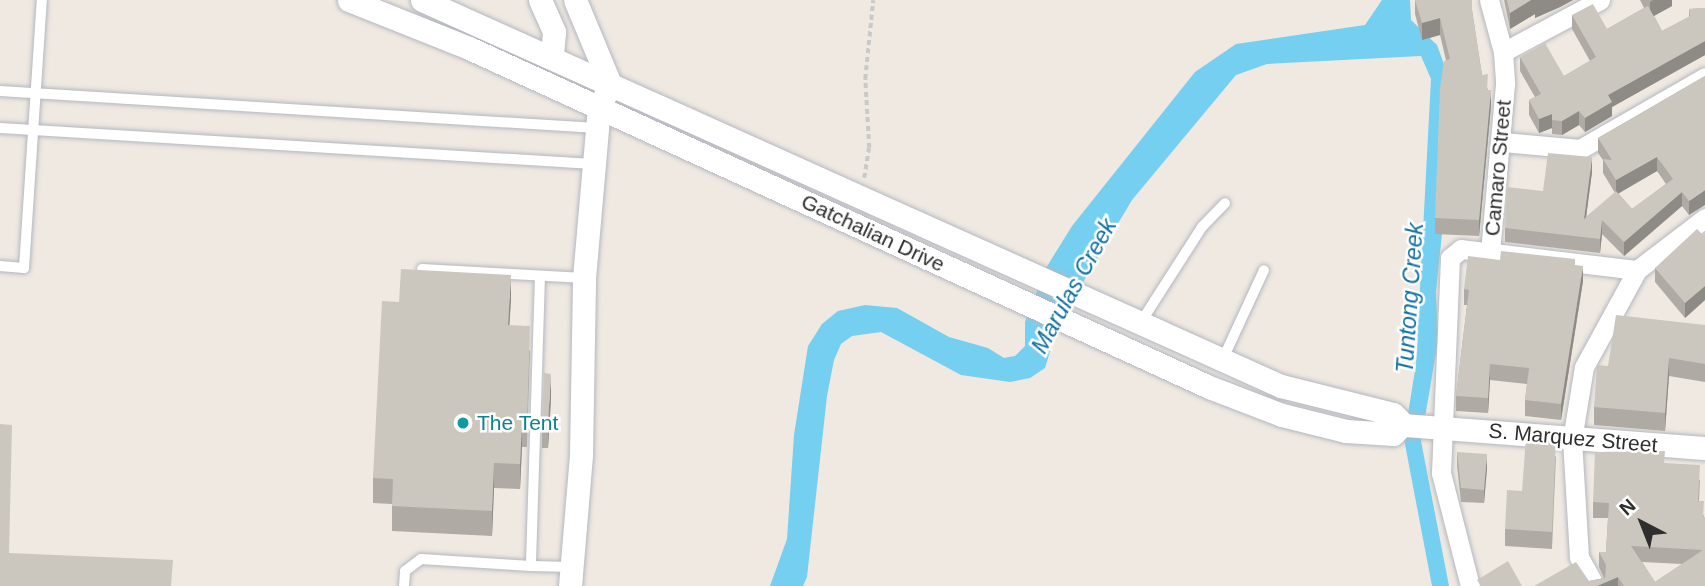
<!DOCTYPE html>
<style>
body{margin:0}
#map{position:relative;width:1705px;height:586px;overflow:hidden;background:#efe9e1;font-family:Helvetica,sans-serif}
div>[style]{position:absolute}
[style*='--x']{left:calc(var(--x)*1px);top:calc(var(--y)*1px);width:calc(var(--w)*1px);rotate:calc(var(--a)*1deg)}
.water>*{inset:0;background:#75cff0}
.path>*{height:3.5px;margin-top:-1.75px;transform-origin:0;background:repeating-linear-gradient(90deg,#c9c9c9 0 5px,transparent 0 8.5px)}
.roads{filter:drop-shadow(0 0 2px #b4b7c1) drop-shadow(0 0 2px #b4b7c1)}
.service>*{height:10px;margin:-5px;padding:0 5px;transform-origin:5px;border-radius:5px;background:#fff}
.minor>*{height:19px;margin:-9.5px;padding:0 9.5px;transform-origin:9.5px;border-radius:9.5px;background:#fff}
.tertiary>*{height:23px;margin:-11.5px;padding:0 11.5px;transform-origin:11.5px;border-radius:11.5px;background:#fff}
.wall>*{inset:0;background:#afaba4}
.shaded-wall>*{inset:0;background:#8e8b86}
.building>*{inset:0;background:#cbc7bf}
.dots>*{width:19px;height:19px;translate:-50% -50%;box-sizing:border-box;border:4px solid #fff;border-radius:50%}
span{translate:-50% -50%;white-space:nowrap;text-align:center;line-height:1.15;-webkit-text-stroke:5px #fff;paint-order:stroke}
.street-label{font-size:21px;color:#2e2e2e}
.culture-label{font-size:21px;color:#0d838f}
.left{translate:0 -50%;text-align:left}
.water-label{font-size:23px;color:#0d6fa3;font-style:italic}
.north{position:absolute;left:1607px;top:488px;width:70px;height:70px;-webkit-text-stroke:5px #fff;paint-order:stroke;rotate:318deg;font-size:19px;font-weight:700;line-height:28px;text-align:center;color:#2e2e2e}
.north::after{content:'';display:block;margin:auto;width:24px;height:32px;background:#2e2e2e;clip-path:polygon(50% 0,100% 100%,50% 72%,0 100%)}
</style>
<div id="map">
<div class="water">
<div style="clip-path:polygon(1382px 0,1410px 0,1411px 20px,1437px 45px,1445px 67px,1444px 214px,1436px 292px,1438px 341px,1421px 441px,1449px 586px,1432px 586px,1404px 439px,1416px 364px,1431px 79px,1421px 56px,1267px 64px,1236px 75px,1132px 200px,1086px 277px,1054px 339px,1045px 368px,1030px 378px,1010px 382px,961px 375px,881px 332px,852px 336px,841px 344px,834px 360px,827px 396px,807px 577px,803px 586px,770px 586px,787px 539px,794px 435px,808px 346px,822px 324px,838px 311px,865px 305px,897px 308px,949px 337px,988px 348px,1004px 358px,1015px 356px,1025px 346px,1025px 322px,1046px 268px,1072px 226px,1195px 72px,1236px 44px,1365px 25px)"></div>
</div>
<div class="path">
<div style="--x:864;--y:178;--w:30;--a:-81"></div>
<div style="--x:869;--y:148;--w:69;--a:-93.3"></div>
<div style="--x:865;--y:79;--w:79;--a:-84.2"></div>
</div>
<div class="roads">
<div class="service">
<div style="--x:0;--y:91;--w:598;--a:3.55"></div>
<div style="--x:0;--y:128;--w:594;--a:3.47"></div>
<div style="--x:0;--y:266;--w:24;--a:5"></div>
<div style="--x:24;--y:268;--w:269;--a:-86.2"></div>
<div style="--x:422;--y:269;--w:162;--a:3.2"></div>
<div style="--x:540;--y:276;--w:290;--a:91.8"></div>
<div style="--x:531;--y:566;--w:40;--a:1.4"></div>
<div style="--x:1141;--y:322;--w:113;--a:-57.3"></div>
<div style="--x:1202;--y:227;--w:33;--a:-46"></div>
<div style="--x:1222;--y:361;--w:100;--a:-65.2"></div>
<div style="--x:404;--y:586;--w:15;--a:-86"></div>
<div style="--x:405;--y:571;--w:20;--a:-37"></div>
<div style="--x:421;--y:559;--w:110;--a:3.6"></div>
</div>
<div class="minor">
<div style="--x:1489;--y:0;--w:54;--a:74.9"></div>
<div style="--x:1503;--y:52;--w:32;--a:86"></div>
<div style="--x:1505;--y:84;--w:168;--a:95.1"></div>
<div style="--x:1503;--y:52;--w:110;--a:-28.2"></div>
<div style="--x:1503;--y:142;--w:77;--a:5.2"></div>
<div style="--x:1580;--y:149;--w:144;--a:-29.9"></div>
<div style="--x:1470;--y:586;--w:117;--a:-104.4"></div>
<div style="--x:1441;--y:473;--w:215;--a:-87.6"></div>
<div style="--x:1450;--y:258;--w:14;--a:-39"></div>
<div style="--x:1461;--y:249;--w:177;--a:6.8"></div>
<div style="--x:1595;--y:586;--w:33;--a:-119"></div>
<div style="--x:1579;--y:557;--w:117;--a:-93.4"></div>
<div style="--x:1572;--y:440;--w:74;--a:-80.7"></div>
<div style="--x:1584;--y:367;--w:111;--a:-61.3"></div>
<div style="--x:1637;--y:270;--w:86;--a:-37.4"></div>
</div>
<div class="tertiary">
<div style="--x:349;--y:0;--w:129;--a:21.8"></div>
<div style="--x:469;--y:48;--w:814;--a:24.61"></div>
<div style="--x:1209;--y:387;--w:78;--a:21"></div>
<div style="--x:1282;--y:415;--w:66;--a:14"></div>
<div style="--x:1346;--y:431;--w:47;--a:3.7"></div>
<div style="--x:1393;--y:434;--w:13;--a:-45"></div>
<div style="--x:422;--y:0;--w:942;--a:24.2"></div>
<div style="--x:1281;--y:386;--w:115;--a:14"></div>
<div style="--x:1393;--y:414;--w:16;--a:45"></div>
<div style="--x:1404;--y:425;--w:302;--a:4.4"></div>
<div style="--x:540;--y:0;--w:35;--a:66"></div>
<div style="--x:554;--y:32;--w:24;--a:95"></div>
<div style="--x:570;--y:586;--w:132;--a:-85.2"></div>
<div style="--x:581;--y:454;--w:176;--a:-89"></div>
<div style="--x:584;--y:278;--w:171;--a:-85"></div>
<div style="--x:599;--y:108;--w:26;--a:-65"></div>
<div style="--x:610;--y:84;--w:91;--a:-112.6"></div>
</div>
</div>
<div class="wall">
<div style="clip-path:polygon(1415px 0,1472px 10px,1482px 75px,1488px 90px,1491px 106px,1479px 236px,1435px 234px,1435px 218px,1446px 60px,1440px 35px,1422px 40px,1415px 14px)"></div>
<div style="clip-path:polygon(1504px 0,1573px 0,1560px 7px,1535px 18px,1535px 14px,1510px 29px)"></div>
<div style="clip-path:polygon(1640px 0,1672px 0,1672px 6px,1654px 16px,1662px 31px,1689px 17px,1689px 9px,1705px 8px,1705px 55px,1612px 107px,1612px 116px,1585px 132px,1579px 125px,1562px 135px,1552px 134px,1552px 128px,1539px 133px,1529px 115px,1529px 100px,1535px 97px,1520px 71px,1520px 57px,1564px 76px,1590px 61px,1572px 29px,1572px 15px,1607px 29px,1644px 8px)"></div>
<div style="clip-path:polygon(evenodd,1705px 76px,1689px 215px,1682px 206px,1624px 256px,1602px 234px,1600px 253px,1505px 242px,1505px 228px,1543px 191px,1592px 172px,1586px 217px,1615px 193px,1603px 173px,1603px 160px,1598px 153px,1598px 138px,1705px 76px,1657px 171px,1666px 184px,1632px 209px,1618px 193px,1657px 171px)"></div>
<div style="clip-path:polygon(1705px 234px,1705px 300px,1685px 318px,1655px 282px,1655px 268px)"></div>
<div style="clip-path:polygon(1500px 260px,1575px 265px,1583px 281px,1561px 420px,1525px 416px,1525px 400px,1527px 384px,1490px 380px,1488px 413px,1456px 411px,1456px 396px,1467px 305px,1464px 305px,1464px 289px)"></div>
<div style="clip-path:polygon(511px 299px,509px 325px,530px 351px,527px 447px,522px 447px,520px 489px,494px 488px,492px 536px,392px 531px,392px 504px,373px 503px,373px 478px,399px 302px)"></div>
<div style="clip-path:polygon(1705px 325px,1705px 382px,1669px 376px,1665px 431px,1594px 425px,1594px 407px,1608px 366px)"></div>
<div style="clip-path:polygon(551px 398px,548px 448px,542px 448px,542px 423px)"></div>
<div style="clip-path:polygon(1457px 452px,1487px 468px,1484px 503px,1461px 502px,1457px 466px)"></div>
<div style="clip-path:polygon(1556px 456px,1552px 549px,1505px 546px,1505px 529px,1522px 491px)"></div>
<div style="clip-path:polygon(evenodd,1665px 463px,1700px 480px,1699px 501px,1704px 517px,1705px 586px,1534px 586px,1589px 581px,1604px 578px,1599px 567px,1599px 552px,1606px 552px,1608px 518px,1593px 518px,1593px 502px,1665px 463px,1642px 562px,1682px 564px,1655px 582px,1642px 562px)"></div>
</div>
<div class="shaded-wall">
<div style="clip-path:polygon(1531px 0,1573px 0,1560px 7px,1535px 18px,1535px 14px,1510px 29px,1510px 13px)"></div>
<div style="clip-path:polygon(1653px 0,1672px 0,1672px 6px,1650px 18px,1650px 2px)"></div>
<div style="clip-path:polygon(1440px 18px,1440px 35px,1422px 40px,1422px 23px)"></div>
<div style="clip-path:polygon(1705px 41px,1705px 55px,1612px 107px,1612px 116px,1585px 132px,1585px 118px,1608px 95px)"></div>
<div style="clip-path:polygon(1491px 90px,1491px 106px,1479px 236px,1479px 220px)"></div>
<div style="clip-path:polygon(1579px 111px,1579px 125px,1562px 135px,1562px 121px)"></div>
<div style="clip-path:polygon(1552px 114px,1552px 128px,1539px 133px,1539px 119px)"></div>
<div style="clip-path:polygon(1592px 157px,1592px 172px,1584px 233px,1584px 219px)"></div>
<div style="clip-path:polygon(1657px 157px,1657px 171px,1616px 195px,1616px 180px)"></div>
<div style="clip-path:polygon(1705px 190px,1705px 205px,1689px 215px,1689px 201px)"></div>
<div style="clip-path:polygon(1682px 192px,1682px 206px,1624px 256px,1624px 242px)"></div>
<div style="clip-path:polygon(1602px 220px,1602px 234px,1600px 253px,1600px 239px)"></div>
<div style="clip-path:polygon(1583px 266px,1583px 281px,1561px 420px,1561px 404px)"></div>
<div style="clip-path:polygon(511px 275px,511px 299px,508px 350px,508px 325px)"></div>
<div style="clip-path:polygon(1705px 286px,1705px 300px,1685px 318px,1685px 303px)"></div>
<div style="clip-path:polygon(1669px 358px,1669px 376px,1665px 431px,1665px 413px)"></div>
<div style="clip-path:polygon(1490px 364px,1490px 380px,1488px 413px,1488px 398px)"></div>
<div style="clip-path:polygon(551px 374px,551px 398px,548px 448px,548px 423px)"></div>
<div style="clip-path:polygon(522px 422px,522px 447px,520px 489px,520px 464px)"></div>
<div style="clip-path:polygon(1487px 454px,1487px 468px,1484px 503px,1484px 490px)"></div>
<div style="clip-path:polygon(494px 463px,494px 488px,492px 536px,492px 511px)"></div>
<div style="clip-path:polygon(1618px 577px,1618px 586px,1597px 586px)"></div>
</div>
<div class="building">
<div style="clip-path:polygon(1415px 0,1472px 0,1472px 10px,1482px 75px,1488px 74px,1487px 90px,1491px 90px,1479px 220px,1435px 218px,1440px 88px,1444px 61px,1450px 59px,1440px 18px,1422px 23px)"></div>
<div style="clip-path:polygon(1507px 0,1531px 0,1510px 13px)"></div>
<div style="clip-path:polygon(1593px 4px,1607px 29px,1648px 6px,1662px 31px,1690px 16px,1689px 9px,1705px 8px,1705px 41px,1608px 95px,1612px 102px,1585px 118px,1579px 111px,1562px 121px,1552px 120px,1552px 114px,1539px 119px,1529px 100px,1541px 94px,1520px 57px,1545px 43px,1564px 76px,1596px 57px,1572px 15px)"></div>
<div style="clip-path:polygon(1705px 76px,1705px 190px,1689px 201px,1682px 192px,1624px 242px,1602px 220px,1600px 239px,1505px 228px,1507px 187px,1543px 191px,1548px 153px,1592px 157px,1584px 219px,1616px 191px,1632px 209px,1673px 179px,1657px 157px,1616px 180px,1603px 159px,1612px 160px,1598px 138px)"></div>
<div style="clip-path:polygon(1697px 229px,1703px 235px,1705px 234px,1705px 286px,1685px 303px,1655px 268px)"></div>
<div style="clip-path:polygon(1501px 251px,1575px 259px,1575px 265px,1583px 266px,1561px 404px,1525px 400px,1529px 368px,1490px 364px,1488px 398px,1456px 396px,1469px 290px,1464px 289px,1468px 256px,1500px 260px)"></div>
<div style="clip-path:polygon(401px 269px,511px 275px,508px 325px,530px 326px,527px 422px,522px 422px,520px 464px,494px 463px,492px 511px,392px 506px,393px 479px,373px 478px,382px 301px,399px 302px)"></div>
<div style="clip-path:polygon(1616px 315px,1705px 325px,1705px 364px,1669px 358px,1665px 413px,1594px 407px,1597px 365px,1608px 366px)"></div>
<div style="clip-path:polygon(544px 373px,551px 374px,548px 423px,542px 423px)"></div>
<div style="clip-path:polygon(0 424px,12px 425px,9px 553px,173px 560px,171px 586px,0 586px)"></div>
<div style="clip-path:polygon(1526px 438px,1556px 440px,1552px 532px,1505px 529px,1507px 490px,1522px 491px)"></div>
<div style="clip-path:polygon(evenodd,1665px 451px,1664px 463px,1700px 465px,1698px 501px,1704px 501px,1703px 517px,1705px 517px,1705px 586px,1624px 586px,1618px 577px,1597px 586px,1534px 586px,1576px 562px,1589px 581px,1605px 578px,1606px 565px,1599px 552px,1606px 552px,1609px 503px,1593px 502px,1595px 452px,1665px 451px,1631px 546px,1703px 550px,1655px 582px,1631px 546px)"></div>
<div style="clip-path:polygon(1457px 452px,1487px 454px,1484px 490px,1461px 488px)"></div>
<div style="clip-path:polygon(1508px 561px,1522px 586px,1481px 586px,1477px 580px)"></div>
</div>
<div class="dots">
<div style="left:463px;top:423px;background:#0f9aa8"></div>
</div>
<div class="street-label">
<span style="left:1498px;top:168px;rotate:-85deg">Camaro Street</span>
<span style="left:873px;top:233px;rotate:25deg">Gatchalian Drive</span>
<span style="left:1573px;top:438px;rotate:5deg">S. Marquez Street</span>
</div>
<div class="culture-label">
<span class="left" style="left:477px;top:423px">The Tent</span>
</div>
<div class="water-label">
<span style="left:1074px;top:286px;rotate:-61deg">Marulas Creek</span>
<span style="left:1410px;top:298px;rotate:-86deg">Tuntong Creek</span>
</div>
<div class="north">N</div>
</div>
